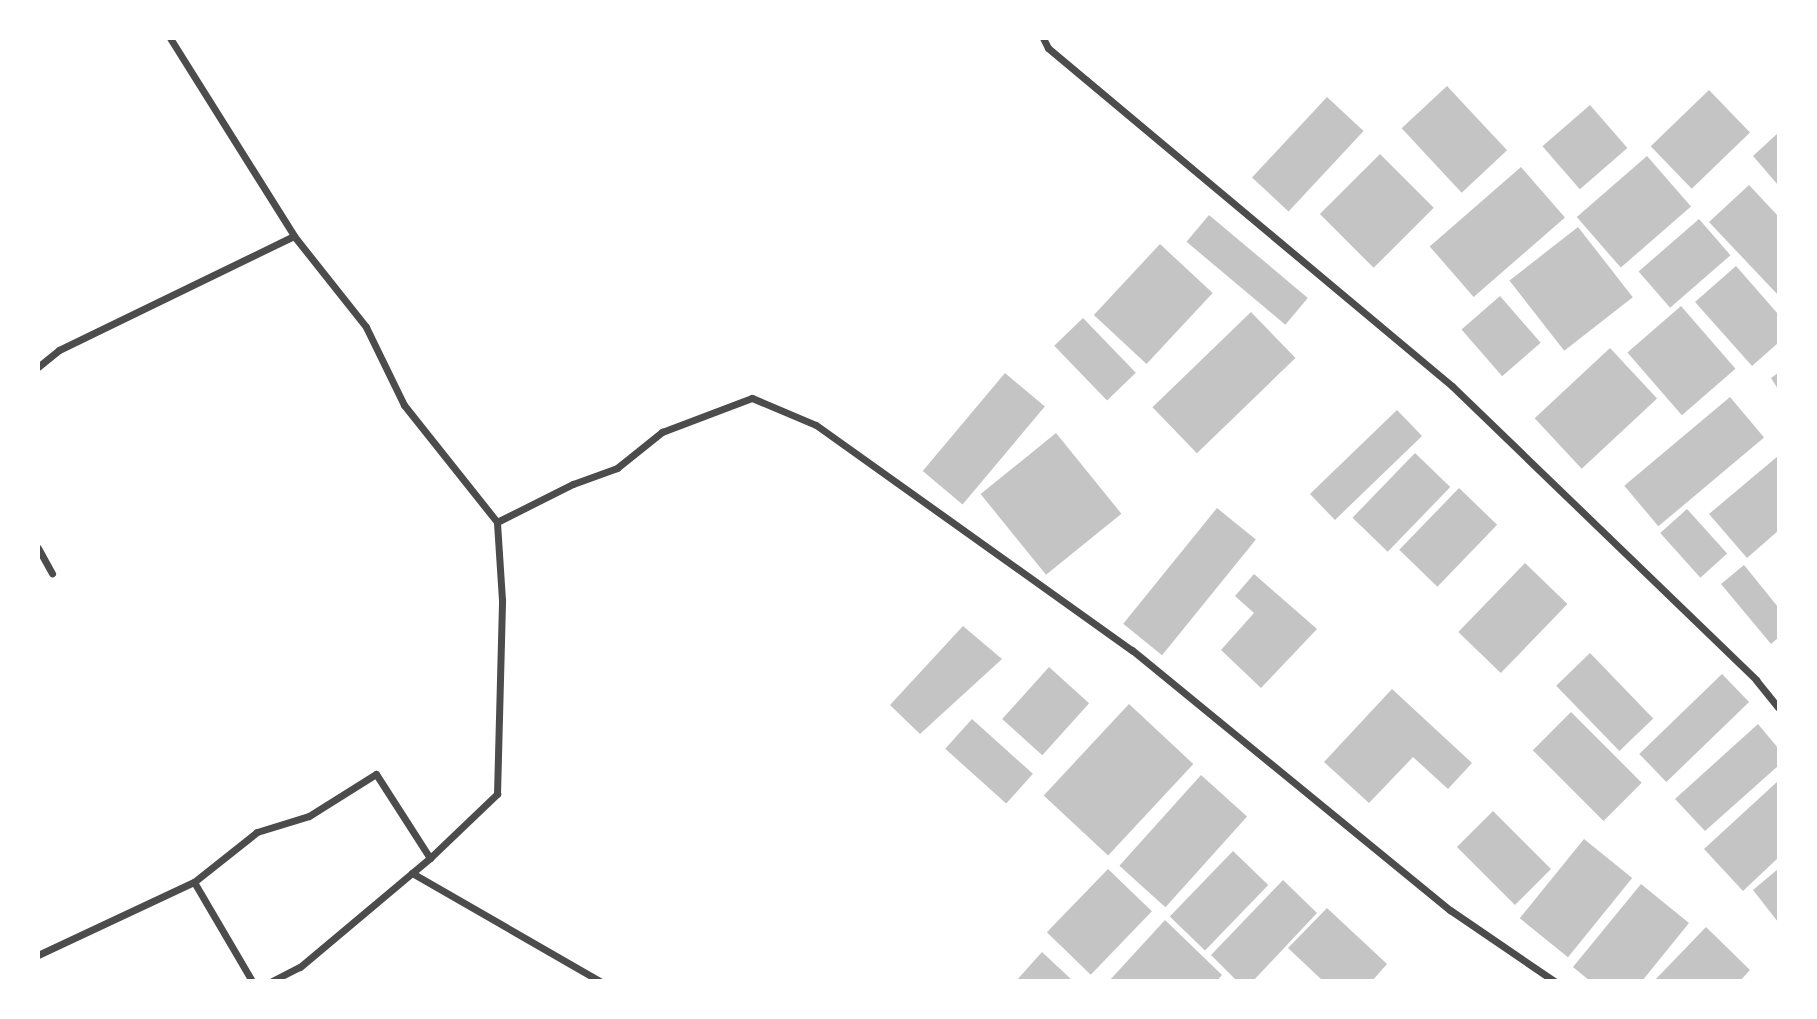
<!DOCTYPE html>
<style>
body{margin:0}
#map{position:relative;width:1817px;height:1019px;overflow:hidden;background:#fff;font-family:"Archivo Narrow",sans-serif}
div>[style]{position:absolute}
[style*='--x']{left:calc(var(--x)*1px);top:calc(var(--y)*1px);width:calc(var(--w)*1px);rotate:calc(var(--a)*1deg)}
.building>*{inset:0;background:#c4c4c4;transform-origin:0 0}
.minor>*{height:7px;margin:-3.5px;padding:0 3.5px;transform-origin:3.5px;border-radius:3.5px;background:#4c4c4c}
span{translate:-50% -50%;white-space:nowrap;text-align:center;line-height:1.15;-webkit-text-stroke:6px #fff;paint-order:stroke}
.frame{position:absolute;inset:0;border:40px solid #fff;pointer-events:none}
</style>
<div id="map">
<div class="building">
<div style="left:1447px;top:86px;width:88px;height:62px;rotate:47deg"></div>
<div style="left:1709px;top:90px;width:59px;height:81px;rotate:46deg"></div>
<div style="left:1327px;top:97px;width:50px;height:110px;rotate:43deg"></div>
<div style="left:1590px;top:105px;width:57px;height:63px;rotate:49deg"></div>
<div style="clip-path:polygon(1778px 133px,1778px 185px,1753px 156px)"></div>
<div style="left:1380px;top:154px;width:76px;height:85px;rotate:45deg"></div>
<div style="left:1647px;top:156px;width:67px;height:93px;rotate:49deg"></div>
<div style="left:1521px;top:167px;width:67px;height:121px;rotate:49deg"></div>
<div style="clip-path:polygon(1749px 185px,1778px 216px,1778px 295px,1709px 222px)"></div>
<div style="left:1209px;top:215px;width:129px;height:35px;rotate:40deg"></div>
<div style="left:1699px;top:219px;width:48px;height:80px;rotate:49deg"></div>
<div style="left:1578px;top:227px;width:89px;height:87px;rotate:52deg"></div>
<div style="left:1160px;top:244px;width:72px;height:97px;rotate:43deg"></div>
<div style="clip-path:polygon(1736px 266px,1778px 314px,1778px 343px,1752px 366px,1695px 302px)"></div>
<div style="left:1500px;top:296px;width:62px;height:51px;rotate:49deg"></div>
<div style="left:1681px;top:306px;width:83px;height:71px;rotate:49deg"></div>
<div style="left:1251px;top:312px;width:64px;height:137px;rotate:46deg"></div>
<div style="left:1083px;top:318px;width:76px;height:40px;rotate:46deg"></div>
<div style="left:1610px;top:348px;width:69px;height:103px;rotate:47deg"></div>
<div style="left:1005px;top:373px;width:52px;height:128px;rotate:40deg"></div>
<div style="clip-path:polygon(1778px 373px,1778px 389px,1771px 378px)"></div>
<div style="left:1730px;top:397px;width:53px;height:138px;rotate:50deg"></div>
<div style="left:1397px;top:410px;width:36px;height:121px;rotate:46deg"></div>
<div style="left:1056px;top:433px;width:104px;height:97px;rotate:51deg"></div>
<div style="left:1415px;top:453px;width:49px;height:90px;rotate:44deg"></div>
<div style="clip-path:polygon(1778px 456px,1778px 531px,1747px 558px,1709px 514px)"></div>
<div style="left:1459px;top:488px;width:53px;height:86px;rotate:44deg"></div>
<div style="left:1217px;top:508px;width:50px;height:149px;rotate:39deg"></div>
<div style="left:1687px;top:509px;width:60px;height:36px;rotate:48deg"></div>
<div style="left:1525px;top:563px;width:59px;height:96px;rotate:44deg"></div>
<div style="clip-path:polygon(1744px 565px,1778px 607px,1778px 638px,1771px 644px,1721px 584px)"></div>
<div style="clip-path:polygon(1254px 574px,1317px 629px,1261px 688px,1221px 650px,1254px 613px,1235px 596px)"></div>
<div style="clip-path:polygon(963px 626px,1002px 659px,920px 734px,890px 705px)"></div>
<div style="left:1590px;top:653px;width:91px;height:47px;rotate:46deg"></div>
<div style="left:1049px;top:667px;width:54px;height:70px;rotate:42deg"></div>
<div style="left:1722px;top:674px;width:39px;height:115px;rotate:46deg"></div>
<div style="clip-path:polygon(1392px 689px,1472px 763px,1448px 789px,1413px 757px,1369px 803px,1324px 762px)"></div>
<div style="left:1129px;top:704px;width:88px;height:125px;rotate:43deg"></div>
<div style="left:1571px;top:712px;width:100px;height:54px;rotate:45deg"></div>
<div style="left:972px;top:719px;width:82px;height:40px;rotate:42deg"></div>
<div style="clip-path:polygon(1758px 724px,1778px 748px,1778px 766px,1705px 831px,1675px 799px)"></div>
<div style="left:1201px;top:775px;width:62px;height:122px;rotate:42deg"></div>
<div style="clip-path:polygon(1778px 781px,1778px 858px,1743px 891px,1704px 849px)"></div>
<div style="left:1493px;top:811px;width:82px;height:51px;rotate:45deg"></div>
<div style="left:1584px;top:839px;width:62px;height:102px;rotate:39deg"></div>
<div style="left:1233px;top:851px;width:49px;height:91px;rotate:44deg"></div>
<div style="left:1108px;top:869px;width:61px;height:88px;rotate:44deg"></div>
<div style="clip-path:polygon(1778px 869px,1778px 922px,1753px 890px)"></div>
<div style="clip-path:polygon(1283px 880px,1317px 913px,1253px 981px,1237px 981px,1211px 955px)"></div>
<div style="clip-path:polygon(1641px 884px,1689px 923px,1642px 981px,1590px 981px,1573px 967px)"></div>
<div style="clip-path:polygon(1327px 908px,1387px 964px,1372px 981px,1323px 981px,1288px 948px)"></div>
<div style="clip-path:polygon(1165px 920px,1222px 975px,1217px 981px,1109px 981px)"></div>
<div style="clip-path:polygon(1706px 927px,1750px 970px,1740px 981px,1654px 981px)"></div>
<div style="clip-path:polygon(1042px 952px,1073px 981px,1016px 981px)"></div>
</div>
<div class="minor">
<div style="--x:170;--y:38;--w:234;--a:57.9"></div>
<div style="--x:294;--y:236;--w:116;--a:51.6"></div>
<div style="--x:366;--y:327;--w:87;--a:64"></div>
<div style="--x:404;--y:405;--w:149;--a:51.5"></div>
<div style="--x:497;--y:522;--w:85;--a:-26.6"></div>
<div style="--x:573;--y:484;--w:47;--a:-20"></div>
<div style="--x:617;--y:468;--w:58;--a:-38.7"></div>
<div style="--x:662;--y:432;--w:96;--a:-20.7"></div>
<div style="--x:752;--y:398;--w:69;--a:22.9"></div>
<div style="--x:816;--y:425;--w:388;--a:35.5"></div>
<div style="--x:1132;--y:650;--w:411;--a:39.3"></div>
<div style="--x:1450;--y:910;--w:126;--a:34.3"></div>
<div style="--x:1043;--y:38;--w:11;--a:63"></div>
<div style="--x:1048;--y:48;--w:527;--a:39.92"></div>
<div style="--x:1452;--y:386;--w:423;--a:44"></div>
<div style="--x:1756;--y:680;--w:35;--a:51"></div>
<div style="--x:38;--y:367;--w:27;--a:-39"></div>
<div style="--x:59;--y:350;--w:261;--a:-25.9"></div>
<div style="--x:38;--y:548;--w:29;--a:61"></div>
<div style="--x:430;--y:858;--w:93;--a:-43.7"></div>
<div style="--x:497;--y:794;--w:194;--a:-88.5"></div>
<div style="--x:502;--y:600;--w:78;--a:-93.7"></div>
<div style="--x:194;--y:882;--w:115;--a:59.6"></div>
<div style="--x:38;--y:955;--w:172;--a:-25.1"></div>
<div style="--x:194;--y:882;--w:80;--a:-38.4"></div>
<div style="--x:257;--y:832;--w:54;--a:-17.1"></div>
<div style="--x:309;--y:816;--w:79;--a:-32.1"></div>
<div style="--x:376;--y:774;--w:100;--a:57.3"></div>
<div style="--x:430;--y:858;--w:23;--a:140"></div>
<div style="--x:412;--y:873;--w:217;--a:29.9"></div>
<div style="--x:272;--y:981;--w:31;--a:-27"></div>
<div style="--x:300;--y:967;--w:146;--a:-40"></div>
</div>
<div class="frame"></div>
</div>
